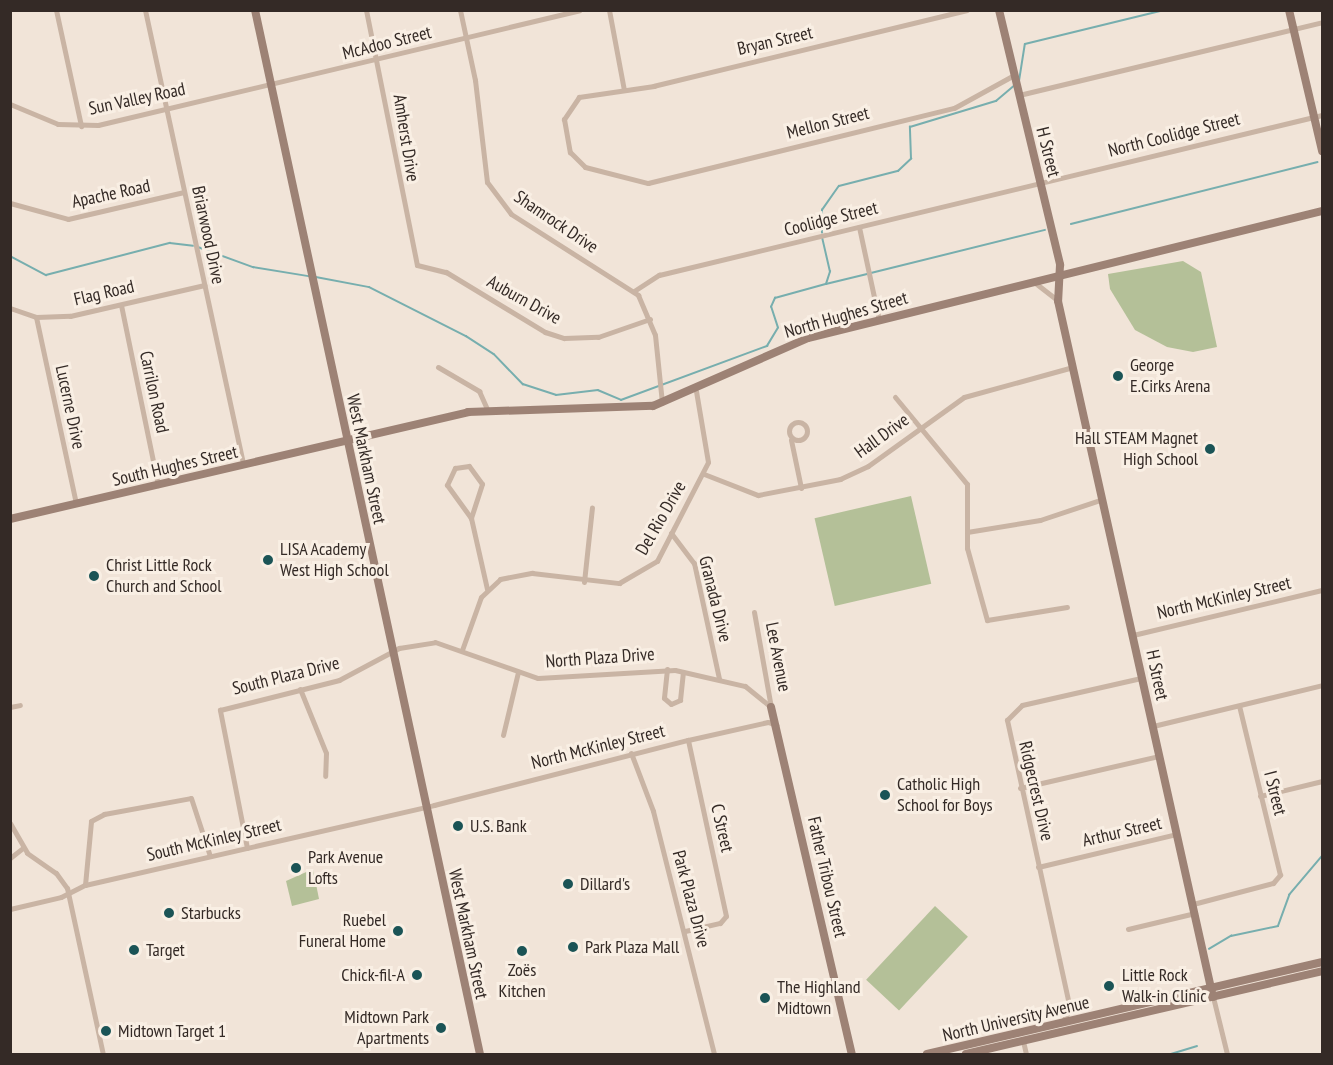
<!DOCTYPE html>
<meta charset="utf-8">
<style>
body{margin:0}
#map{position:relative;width:1333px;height:1065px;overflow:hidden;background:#f1e4d8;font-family:"PT Sans Narrow",sans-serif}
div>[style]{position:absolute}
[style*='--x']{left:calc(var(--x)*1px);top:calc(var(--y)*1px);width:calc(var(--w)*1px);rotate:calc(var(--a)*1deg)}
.green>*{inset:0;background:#b4c098;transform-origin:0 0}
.stream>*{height:1.5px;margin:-0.75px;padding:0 0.75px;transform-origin:0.75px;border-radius:0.75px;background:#77aeae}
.street>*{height:5px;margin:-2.5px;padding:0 2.5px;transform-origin:2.5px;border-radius:2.5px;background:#c9b4a4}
.street>.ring{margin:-2.5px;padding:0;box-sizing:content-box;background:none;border:5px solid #c9b4a4;border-radius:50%}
.secondary>*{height:8px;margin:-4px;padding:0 4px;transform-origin:4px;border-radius:4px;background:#9d8275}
.dots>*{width:16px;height:16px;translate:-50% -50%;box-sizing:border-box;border:3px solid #f9efe4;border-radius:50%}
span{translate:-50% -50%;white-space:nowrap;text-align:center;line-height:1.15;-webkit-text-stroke:6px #f9efe4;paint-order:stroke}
.street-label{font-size:18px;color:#342a26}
.poi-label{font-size:18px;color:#342a26}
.left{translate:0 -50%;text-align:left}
.right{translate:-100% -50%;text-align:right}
.frame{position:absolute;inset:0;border:12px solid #342a26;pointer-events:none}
</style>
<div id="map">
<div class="green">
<div style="clip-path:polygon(1183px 261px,1201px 272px,1217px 347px,1193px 352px,1167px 347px,1135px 330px,1110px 289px,1108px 274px)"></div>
<div style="left:911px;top:496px;width:90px;height:99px;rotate:77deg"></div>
<div style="clip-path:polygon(313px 869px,319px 899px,292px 906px,286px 881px)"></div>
<div style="left:935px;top:906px;width:45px;height:101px;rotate:43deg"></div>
</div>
<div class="stream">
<div style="--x:1019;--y:81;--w:37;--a:-81"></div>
<div style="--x:1025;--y:44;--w:143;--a:-13.7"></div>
<div style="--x:1071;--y:224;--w:254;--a:-14.1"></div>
<div style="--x:822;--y:233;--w:23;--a:-90"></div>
<div style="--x:822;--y:210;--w:29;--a:-55"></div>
<div style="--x:839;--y:186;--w:61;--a:-14.3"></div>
<div style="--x:898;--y:171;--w:18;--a:-43"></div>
<div style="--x:911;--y:159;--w:32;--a:-92"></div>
<div style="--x:910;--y:127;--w:90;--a:-16.8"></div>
<div style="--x:996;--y:101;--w:23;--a:-40"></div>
<div style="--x:198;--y:247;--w:59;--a:20"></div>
<div style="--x:253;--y:267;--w:56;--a:9.3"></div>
<div style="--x:10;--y:256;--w:41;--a:27.8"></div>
<div style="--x:46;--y:275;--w:128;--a:-14.5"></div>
<div style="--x:170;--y:243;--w:23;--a:7"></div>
<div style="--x:871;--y:273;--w:179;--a:-13.9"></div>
<div style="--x:316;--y:277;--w:54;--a:10.7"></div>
<div style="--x:369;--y:287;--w:109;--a:26.8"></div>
<div style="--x:466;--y:336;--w:33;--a:33"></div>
<div style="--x:494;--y:354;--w:42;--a:46"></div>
<div style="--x:523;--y:384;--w:35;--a:18"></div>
<div style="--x:556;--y:395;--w:42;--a:-6.8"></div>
<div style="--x:598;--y:390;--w:25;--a:23"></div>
<div style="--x:621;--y:400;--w:156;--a:-20.3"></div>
<div style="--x:767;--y:346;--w:21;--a:-59"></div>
<div style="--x:778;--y:328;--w:22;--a:-108"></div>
<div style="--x:771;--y:307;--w:10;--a:-66"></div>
<div style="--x:775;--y:298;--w:53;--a:-15.4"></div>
<div style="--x:826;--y:284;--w:13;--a:-72"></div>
<div style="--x:830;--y:272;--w:35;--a:-103"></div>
<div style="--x:826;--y:284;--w:42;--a:-13.7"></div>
<div style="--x:1209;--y:949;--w:26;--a:-31"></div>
<div style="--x:1231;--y:936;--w:48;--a:-12"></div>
<div style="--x:1278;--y:926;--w:33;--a:-70"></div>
<div style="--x:1289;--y:895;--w:51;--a:-49.8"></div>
<div style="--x:1171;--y:1054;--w:27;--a:-17"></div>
</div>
<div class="street">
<div style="--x:56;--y:10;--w:119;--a:77.8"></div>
<div style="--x:145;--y:10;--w:465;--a:77.8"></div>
<div style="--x:366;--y:10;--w:260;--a:78.7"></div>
<div style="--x:417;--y:265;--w:30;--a:14"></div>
<div style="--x:446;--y:272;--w:116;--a:31.2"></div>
<div style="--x:545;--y:332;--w:20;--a:18"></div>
<div style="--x:564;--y:338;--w:34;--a:-2"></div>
<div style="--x:598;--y:337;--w:55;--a:-19.1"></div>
<div style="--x:460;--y:10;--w:72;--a:77.9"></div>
<div style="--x:475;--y:80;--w:103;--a:83.3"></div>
<div style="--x:487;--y:182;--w:40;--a:53"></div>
<div style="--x:511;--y:214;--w:151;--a:32.5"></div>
<div style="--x:638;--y:295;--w:43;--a:67"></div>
<div style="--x:655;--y:335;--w:68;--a:84.1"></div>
<div style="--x:609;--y:10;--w:81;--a:79.4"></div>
<div style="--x:967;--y:10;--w:322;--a:166.4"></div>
<div style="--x:654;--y:86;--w:76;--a:171.7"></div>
<div style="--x:579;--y:97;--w:27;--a:124"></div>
<div style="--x:564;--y:119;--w:34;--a:80"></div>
<div style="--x:570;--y:152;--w:21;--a:45"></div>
<div style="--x:585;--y:167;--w:65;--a:14.3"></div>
<div style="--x:648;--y:183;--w:315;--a:-13.8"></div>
<div style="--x:954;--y:108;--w:68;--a:-28.8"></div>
<div style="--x:1019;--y:95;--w:312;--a:-13.5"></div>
<div style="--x:10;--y:104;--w:52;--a:22.6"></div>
<div style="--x:58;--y:124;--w:40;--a:1.4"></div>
<div style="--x:98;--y:125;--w:495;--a:-13.4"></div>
<div style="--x:10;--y:203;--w:60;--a:15.4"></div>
<div style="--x:68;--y:219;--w:119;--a:-13.1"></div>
<div style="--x:859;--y:227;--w:95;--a:77.9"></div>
<div style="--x:1034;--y:282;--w:31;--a:38"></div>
<div style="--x:634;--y:291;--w:30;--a:-33"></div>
<div style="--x:659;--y:275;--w:682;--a:-13.57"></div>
<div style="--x:121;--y:305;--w:184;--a:78.4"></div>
<div style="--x:10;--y:308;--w:28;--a:19"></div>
<div style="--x:36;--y:317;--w:34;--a:-2"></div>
<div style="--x:70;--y:316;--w:138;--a:-13"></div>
<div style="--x:36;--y:317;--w:191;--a:77.9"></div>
<div style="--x:438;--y:367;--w:48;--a:30.3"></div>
<div style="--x:479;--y:391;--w:20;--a:66"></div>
<div style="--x:895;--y:397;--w:113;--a:50.4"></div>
<div style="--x:967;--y:484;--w:64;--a:90"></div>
<div style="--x:967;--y:548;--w:75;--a:74.5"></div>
<div style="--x:987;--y:620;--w:81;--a:-9.2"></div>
<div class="ring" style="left:789px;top:422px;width:13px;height:13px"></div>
<div style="--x:791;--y:440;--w:49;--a:78.2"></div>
<div style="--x:469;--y:466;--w:22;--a:54"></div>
<div style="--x:482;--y:484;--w:36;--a:108"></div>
<div style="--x:471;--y:518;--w:41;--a:-126"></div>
<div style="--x:447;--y:485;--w:19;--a:-65"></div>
<div style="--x:455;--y:468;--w:14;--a:-8"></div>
<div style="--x:704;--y:474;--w:58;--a:21.3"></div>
<div style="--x:758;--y:495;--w:84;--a:-11"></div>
<div style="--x:840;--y:479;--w:31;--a:-25"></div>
<div style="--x:868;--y:466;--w:118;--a:-35.7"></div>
<div style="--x:964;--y:397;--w:113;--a:-15.4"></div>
<div style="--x:471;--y:518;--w:73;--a:77.3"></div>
<div style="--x:967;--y:532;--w:74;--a:-9.3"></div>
<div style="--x:1040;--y:520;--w:66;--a:-18.4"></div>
<div style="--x:671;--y:533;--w:38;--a:53"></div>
<div style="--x:694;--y:563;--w:119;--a:77.8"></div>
<div style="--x:584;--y:582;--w:75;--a:-83.9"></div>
<div style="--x:754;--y:612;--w:97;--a:79.9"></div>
<div style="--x:1133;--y:635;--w:194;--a:-13.4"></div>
<div style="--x:462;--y:650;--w:56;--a:-70.3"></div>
<div style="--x:481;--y:597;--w:26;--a:-43"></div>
<div style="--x:500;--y:579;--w:33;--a:-11"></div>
<div style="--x:532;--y:573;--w:88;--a:6.6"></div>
<div style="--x:619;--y:583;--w:44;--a:-30.1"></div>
<div style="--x:657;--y:561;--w:111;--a:-62.7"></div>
<div style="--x:708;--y:462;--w:72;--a:-99.6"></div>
<div style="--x:667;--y:669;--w:29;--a:96"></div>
<div style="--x:664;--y:698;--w:9;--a:41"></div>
<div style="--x:671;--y:704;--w:10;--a:-24"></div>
<div style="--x:680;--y:700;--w:28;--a:-84"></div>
<div style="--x:300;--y:689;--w:69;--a:67.9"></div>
<div style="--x:326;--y:753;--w:23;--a:92"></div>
<div style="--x:10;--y:707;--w:10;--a:-11"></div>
<div style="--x:1153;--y:726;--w:174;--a:-13.6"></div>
<div style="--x:503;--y:735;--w:65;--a:-76.6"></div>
<div style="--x:631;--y:753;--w:62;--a:69.2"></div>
<div style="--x:653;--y:811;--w:251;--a:75.9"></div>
<div style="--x:1020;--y:788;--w:143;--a:-13"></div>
<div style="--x:1260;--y:796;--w:64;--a:-13.6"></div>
<div style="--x:10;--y:823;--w:34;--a:60"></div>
<div style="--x:27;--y:853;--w:35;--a:35"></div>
<div style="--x:56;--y:873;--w:19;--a:54"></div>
<div style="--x:67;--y:888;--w:170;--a:77.8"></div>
<div style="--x:247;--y:848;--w:141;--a:-101.1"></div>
<div style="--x:220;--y:710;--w:123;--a:-14.1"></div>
<div style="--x:339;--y:680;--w:68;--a:-28.1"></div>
<div style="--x:399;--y:648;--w:36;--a:-9"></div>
<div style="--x:435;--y:642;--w:109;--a:19.3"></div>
<div style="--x:538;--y:678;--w:137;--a:-3.3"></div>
<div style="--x:675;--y:670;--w:72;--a:12.9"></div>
<div style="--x:745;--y:686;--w:33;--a:39"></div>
<div style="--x:10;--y:858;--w:16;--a:-38"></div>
<div style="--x:1038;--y:867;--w:143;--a:-13.4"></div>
<div style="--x:85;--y:885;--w:64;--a:-84.6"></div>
<div style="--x:91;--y:821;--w:15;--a:-28"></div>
<div style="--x:104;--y:814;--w:88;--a:-10.4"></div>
<div style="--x:191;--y:798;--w:61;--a:71.9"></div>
<div style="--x:1193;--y:904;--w:83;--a:-14.7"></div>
<div style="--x:1273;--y:883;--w:11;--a:-49"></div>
<div style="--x:1280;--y:875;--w:174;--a:-103.6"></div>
<div style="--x:10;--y:909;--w:52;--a:-13.2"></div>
<div style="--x:61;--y:897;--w:27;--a:-27"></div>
<div style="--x:85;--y:885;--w:358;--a:-12.9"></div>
<div style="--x:434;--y:805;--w:262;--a:-14.4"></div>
<div style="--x:688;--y:740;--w:82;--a:-12.7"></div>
<div style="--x:768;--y:722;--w:9;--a:21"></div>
<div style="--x:1128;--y:929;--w:69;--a:-13.4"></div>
<div style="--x:685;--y:931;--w:36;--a:-13"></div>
<div style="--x:720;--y:923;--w:9;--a:-49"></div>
<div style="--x:726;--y:916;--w:180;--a:-102.2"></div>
<div style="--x:1213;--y:997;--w:59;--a:76.2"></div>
<div style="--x:1063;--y:1021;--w:14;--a:-60"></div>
<div style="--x:1070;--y:1009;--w:296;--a:-102.3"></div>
<div style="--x:1007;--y:720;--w:21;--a:-45"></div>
<div style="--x:1022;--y:705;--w:122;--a:-12.8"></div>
<div style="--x:1023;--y:1041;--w:13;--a:77"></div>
</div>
<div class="secondary">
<div style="--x:255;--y:10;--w:1068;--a:77.84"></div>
<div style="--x:999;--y:10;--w:262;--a:76.5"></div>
<div style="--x:1060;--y:265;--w:36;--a:93"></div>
<div style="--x:1058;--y:301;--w:713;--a:77.45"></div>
<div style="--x:1289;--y:10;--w:145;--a:76.8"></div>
<div style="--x:10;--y:519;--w:470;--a:-13.1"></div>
<div style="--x:468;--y:412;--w:185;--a:-1.9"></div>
<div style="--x:653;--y:406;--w:169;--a:-23.7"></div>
<div style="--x:808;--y:338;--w:529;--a:-13.88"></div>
<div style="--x:771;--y:707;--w:356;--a:76.9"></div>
<div style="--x:927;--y:1054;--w:406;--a:-13.1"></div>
<div style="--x:966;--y:1054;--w:366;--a:-13.1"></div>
</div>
<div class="dots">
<div style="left:1118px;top:376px;background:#1b5456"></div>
<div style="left:1210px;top:449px;background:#1b5456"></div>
<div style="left:268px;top:560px;background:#1b5456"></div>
<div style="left:94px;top:576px;background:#1b5456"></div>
<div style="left:885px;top:795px;background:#1b5456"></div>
<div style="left:458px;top:826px;background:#1b5456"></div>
<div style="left:296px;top:868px;background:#1b5456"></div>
<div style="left:568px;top:884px;background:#1b5456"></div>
<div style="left:169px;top:913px;background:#1b5456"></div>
<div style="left:398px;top:931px;background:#1b5456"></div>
<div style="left:573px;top:947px;background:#1b5456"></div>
<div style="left:134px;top:950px;background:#1b5456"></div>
<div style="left:522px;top:951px;background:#1b5456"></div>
<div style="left:417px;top:975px;background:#1b5456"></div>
<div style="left:1109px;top:986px;background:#1b5456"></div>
<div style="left:765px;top:998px;background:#1b5456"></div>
<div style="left:441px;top:1028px;background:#1b5456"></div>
<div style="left:106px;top:1031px;background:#1b5456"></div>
</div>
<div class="street-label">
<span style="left:775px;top:41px;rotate:-13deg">Bryan Street</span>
<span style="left:387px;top:43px;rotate:-14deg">McAdoo Street</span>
<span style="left:137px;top:99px;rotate:-12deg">Sun Valley Road</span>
<span style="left:828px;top:123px;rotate:-14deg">Mellon Street</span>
<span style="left:1174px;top:135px;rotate:-14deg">North Coolidge Street</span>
<span style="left:406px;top:138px;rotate:81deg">Amherst Drive</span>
<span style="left:1048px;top:152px;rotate:76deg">H Street</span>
<span style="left:111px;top:194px;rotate:-12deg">Apache Road</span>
<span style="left:831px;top:219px;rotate:-14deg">Coolidge Street</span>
<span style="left:556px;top:222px;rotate:34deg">Shamrock Drive</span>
<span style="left:208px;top:235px;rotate:78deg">Briarwood Drive</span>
<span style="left:104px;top:293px;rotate:-13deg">Flag Road</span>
<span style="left:524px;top:300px;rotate:29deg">Auburn Drive</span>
<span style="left:846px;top:315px;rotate:-16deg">North Hughes Street</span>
<span style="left:154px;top:392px;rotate:78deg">Carrilon Road</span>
<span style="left:70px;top:407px;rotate:78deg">Lucerne Drive</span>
<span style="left:882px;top:436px;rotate:-36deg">Hall Drive</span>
<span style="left:366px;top:459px;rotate:78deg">West Markham Street</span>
<span style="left:175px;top:466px;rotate:-13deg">South Hughes Street</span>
<span style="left:661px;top:518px;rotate:-60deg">Del Rio Drive</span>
<span style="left:1224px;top:598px;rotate:-13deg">North McKinley Street</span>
<span style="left:715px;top:599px;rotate:76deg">Granada Drive</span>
<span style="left:778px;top:657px;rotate:79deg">Lee Avenue</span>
<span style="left:600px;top:658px;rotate:-4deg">North Plaza Drive</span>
<span style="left:1157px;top:675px;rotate:78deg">H Street</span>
<span style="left:286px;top:676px;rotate:-14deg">South Plaza Drive</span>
<span style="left:598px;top:747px;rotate:-14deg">North McKinley Street</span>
<span style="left:1036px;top:791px;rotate:77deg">Ridgecrest Drive</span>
<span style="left:1275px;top:793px;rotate:76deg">I Street</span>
<span style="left:722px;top:828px;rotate:77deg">C Street</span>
<span style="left:1122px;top:832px;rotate:-13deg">Arthur Street</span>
<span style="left:214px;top:840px;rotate:-13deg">South McKinley Street</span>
<span style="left:827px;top:877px;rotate:77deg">Father Tribou Street</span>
<span style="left:691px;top:899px;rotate:75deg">Park Plaza Drive</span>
<span style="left:468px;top:934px;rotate:78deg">West Markham Street</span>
<span style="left:1016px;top:1019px;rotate:-13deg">North University Avenue</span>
</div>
<div class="poi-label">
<span class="left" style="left:1130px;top:376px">George<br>E.Cirks Arena</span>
<span class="right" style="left:1198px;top:449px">Hall STEAM Magnet<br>High School</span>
<span class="left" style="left:280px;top:560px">LISA Academy<br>West High School</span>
<span class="left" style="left:106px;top:576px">Christ Little Rock<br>Church and School</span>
<span class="left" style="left:897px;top:795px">Catholic High<br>School for Boys</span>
<span class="left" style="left:470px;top:826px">U.S. Bank</span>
<span class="left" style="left:308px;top:868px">Park Avenue<br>Lofts</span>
<span class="left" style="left:580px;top:884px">Dillard's</span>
<span class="left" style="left:181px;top:913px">Starbucks</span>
<span class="right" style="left:386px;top:931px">Ruebel<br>Funeral Home</span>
<span class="left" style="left:585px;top:947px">Park Plaza Mall</span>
<span class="left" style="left:146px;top:950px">Target</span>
<span style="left:522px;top:981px">Zoës<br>Kitchen</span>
<span class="right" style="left:405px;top:975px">Chick-fil-A</span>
<span class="left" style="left:1122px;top:986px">Little Rock<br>Walk-in Clinic</span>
<span class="left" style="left:777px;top:998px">The Highland<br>Midtown</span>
<span class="right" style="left:429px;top:1028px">Midtown Park<br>Apartments</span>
<span class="left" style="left:118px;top:1031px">Midtown Target 1</span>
</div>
<div class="frame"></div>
</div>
